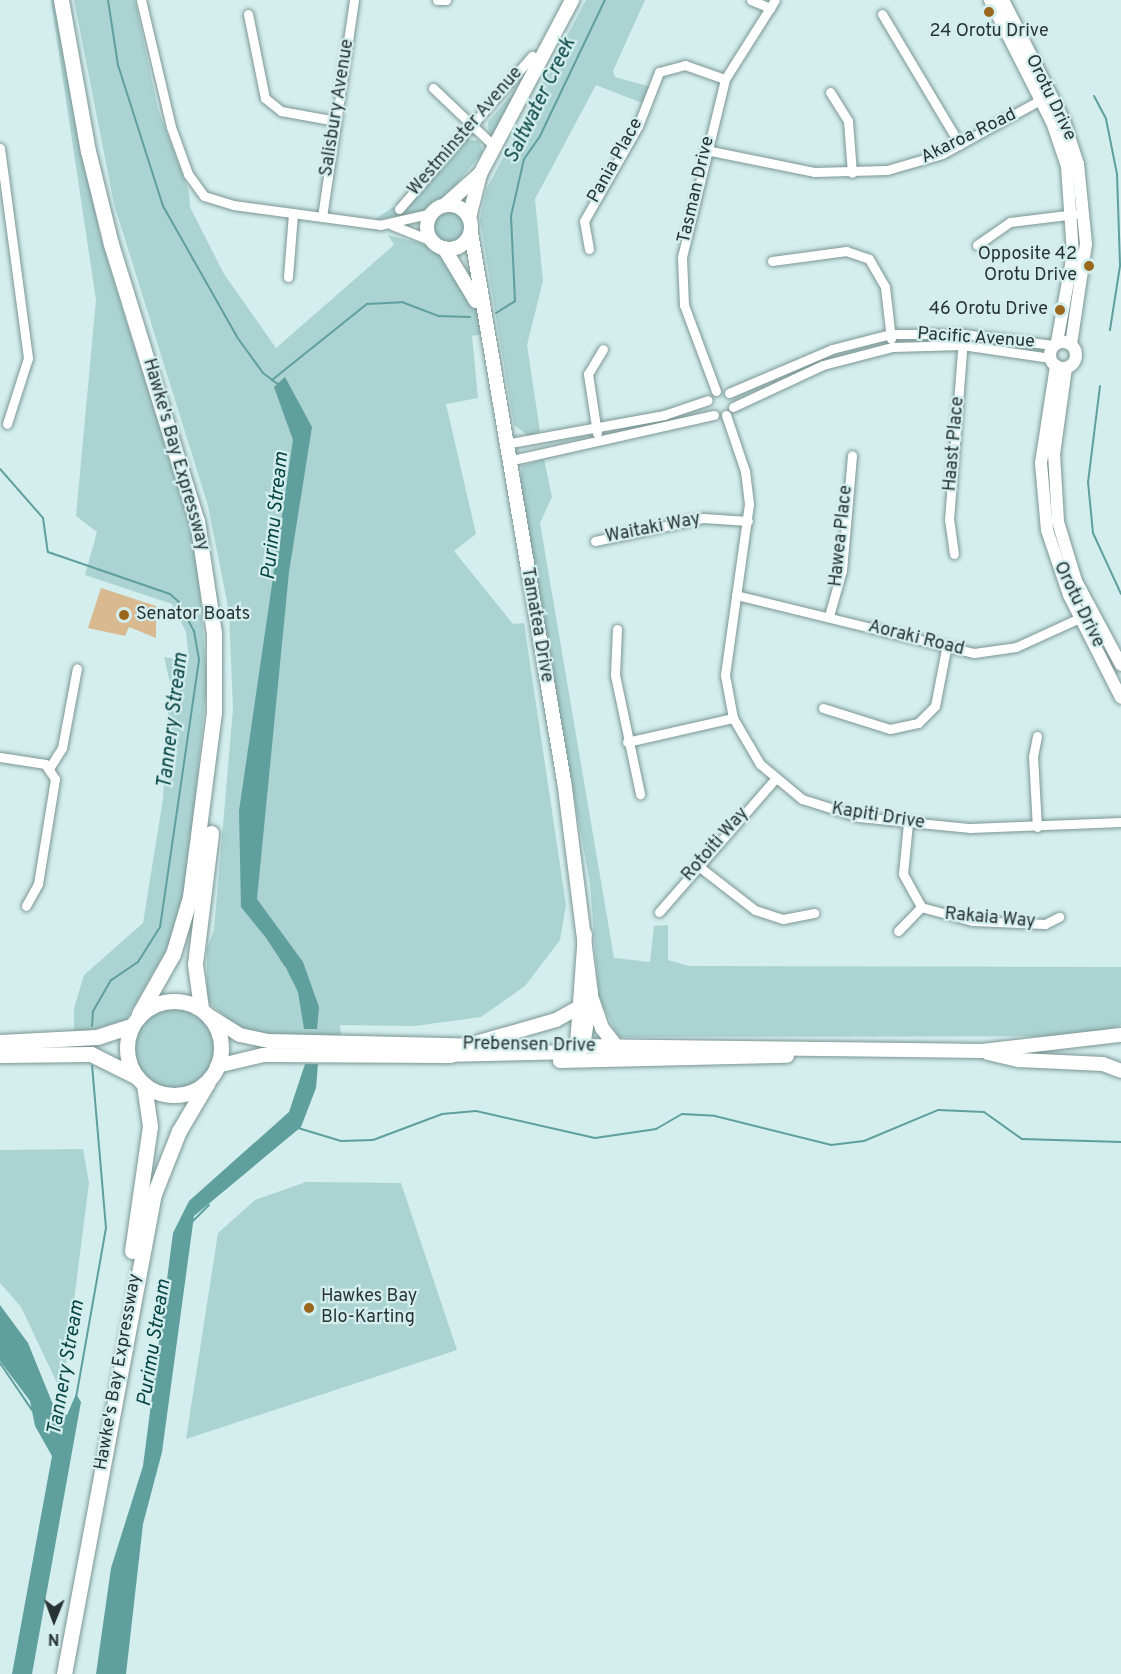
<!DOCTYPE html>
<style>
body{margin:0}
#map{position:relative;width:1121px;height:1674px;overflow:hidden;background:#d3eeed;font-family:Overpass,sans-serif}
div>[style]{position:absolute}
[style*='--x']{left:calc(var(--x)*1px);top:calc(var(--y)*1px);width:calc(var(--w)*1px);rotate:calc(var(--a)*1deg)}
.green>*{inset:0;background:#abd3d2}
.round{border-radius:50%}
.water>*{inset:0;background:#5f9f9e}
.stream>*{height:2px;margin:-1px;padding:0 1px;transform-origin:1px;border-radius:1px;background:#5f9f9e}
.building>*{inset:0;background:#d9b990}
.roads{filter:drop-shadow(0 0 2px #7c9695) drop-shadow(0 0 2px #7c9695)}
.minor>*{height:9px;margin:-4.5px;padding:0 4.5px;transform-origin:4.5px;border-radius:4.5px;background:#fff}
.tertiary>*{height:12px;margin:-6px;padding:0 6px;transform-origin:6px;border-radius:6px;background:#fff}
.tertiary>.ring{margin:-6px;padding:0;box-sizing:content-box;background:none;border:12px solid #fff;border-radius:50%}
.secondary>*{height:14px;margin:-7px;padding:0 7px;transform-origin:7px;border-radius:7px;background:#fff}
.secondary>.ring{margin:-7px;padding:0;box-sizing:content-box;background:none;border:14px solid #fff;border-radius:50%}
.primary>*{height:15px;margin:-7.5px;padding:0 7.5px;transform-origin:7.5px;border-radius:7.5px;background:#fff}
.trunk>*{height:15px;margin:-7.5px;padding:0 7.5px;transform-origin:7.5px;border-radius:7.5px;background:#fff}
.trunk>.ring{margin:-7.5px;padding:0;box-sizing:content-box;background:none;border:15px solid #fff;border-radius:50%}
.dots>*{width:16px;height:16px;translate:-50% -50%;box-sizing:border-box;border:3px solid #d3eeed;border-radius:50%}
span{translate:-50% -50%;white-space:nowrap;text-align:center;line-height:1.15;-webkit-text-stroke:4.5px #d3eeed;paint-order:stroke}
.poi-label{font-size:18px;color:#283333}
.right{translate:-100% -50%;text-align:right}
.left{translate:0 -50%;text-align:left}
.street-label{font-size:18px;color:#283333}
.water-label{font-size:20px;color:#064544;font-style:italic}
.north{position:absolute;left:24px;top:1590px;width:60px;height:60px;-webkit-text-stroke:4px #d3eeed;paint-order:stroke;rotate:181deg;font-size:16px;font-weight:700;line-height:24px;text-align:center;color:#283333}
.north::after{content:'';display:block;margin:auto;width:21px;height:27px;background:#283333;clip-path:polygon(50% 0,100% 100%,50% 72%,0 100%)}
</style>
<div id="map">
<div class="green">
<div style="clip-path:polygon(51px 0,56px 0,100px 236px,196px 546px,207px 681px,185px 901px,174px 936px,126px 1020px,74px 1035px,74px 1008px,84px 975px,143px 923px,163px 799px,170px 683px,164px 657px,189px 661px,186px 632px,172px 604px,85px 575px,97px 532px,76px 516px,96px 300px)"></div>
<div style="clip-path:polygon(74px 0,135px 0,158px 109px,189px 192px,190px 207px,224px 274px,276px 348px,394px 245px,388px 235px,435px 247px,450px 259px,476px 301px,483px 334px,472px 336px,478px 398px,446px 404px,476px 534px,454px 551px,513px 624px,524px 623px,566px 905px,560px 940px,525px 986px,481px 1017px,415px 1026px,340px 1025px,341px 1038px,273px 1038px,238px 1028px,207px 1001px,207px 948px,214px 930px,233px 709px,229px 612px,208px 506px,114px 204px)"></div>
<div style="clip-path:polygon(586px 0,645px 0,613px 71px,615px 77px,651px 87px,642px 103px,596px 85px,535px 199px,543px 281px,527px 345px,540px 431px,530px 437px,514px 425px,480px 220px,486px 190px)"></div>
<div style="clip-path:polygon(542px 59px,497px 135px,489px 133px,488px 122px)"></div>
<div style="clip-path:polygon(466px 139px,479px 141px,483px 152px,445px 198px,427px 211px,374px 220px,393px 207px,400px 212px)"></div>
<div class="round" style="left:433px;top:211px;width:32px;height:32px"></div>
<div style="clip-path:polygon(544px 459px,552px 497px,540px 523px,614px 958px,650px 962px,654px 926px,668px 925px,668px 960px,689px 966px,1121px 967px,1121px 1025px,1090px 1036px,618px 1037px,599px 997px,590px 884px,519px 492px,522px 466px)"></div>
<div class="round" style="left:133px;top:1007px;width:82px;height:82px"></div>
<div style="clip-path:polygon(83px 1149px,89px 1183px,64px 1379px,57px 1383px,21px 1307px,0 1283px,0 1150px)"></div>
<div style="clip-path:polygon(306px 1182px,401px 1183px,457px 1350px,186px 1439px,218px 1233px,255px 1200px)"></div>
</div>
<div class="water">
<div style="clip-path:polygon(285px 377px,312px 427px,289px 572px,257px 899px,303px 962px,319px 1007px,317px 1029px,304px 1029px,298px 992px,279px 954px,241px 907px,239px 811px,293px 440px,274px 387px)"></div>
<div style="clip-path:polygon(305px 1064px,318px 1064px,316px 1088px,301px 1127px,194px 1216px,162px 1452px,143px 1524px,126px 1674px,96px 1674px,111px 1568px,143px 1466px,173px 1233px,189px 1201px,289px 1112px)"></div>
<div style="clip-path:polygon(0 1305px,28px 1343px,56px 1412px,67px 1415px,76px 1394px,81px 1402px,32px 1674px,12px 1674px,52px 1456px,35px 1426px,30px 1401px,0 1361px)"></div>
</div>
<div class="stream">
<div style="--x:108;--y:0;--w:66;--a:81.3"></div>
<div style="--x:118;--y:65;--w:148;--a:72.3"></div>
<div style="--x:163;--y:206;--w:150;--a:60.5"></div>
<div style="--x:237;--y:337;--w:44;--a:54.2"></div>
<div style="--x:263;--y:373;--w:20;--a:37"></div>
<div style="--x:1094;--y:96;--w:26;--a:62"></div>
<div style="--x:1106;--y:119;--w:56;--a:78.7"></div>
<div style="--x:1117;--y:174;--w:92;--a:88.1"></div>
<div style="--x:1120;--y:266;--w:65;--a:98.9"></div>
<div style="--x:496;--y:313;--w:22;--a:-32"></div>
<div style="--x:515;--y:301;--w:85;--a:-92.7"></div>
<div style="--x:511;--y:216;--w:58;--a:-77.2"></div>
<div style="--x:524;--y:159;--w:28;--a:-55"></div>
<div style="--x:540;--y:136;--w:151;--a:-64.5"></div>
<div style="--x:272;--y:380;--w:122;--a:-38.7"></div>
<div style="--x:367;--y:304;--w:35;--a:-3"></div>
<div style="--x:402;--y:302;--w:40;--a:21"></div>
<div style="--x:439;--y:316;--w:31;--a:2"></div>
<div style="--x:1100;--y:386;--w:97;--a:97.1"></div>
<div style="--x:1088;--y:482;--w:51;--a:84.4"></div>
<div style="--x:1093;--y:533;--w:67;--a:65.3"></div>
<div style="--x:0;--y:469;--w:65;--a:48.7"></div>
<div style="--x:43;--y:518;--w:34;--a:82"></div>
<div style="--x:48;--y:552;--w:129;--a:19"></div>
<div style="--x:170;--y:594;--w:12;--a:42"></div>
<div style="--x:179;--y:602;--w:33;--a:63"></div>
<div style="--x:194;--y:631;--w:29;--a:80"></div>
<div style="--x:199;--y:660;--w:270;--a:98.3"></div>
<div style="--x:160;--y:927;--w:41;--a:122.2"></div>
<div style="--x:138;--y:962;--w:32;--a:146"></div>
<div style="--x:111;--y:980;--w:36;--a:120"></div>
<div style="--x:93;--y:1011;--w:15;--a:94"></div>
<div style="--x:268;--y:939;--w:31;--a:57"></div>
<div style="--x:298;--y:1128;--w:45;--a:16.8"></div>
<div style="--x:341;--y:1141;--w:32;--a:-2"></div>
<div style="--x:373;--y:1140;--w:74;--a:-20.6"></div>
<div style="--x:442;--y:1114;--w:34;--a:-5"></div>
<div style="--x:476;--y:1111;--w:122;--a:12.8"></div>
<div style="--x:595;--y:1138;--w:62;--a:-8.4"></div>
<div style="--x:656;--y:1129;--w:30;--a:-30"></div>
<div style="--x:682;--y:1114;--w:33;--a:3"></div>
<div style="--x:715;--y:1116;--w:120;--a:14"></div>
<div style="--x:831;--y:1145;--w:33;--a:-7"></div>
<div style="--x:864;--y:1141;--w:80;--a:-22.7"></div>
<div style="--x:938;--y:1110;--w:46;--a:2.5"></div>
<div style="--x:984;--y:1112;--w:47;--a:35.4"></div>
<div style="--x:1022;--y:1139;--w:99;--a:1.7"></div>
<div style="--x:192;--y:1222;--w:24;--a:-45"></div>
<div style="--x:0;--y:1363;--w:57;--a:55.8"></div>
<div style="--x:76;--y:1398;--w:173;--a:-80"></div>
<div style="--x:106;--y:1228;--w:163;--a:-94.9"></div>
</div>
<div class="building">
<div style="clip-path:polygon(101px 588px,156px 606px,156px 638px,129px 627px,125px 636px,88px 628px)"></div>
</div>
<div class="roads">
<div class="minor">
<div style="--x:141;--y:0;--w:130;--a:76.7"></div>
<div style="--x:171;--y:127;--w:50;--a:70.1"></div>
<div style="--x:188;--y:174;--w:27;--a:54"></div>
<div style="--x:204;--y:196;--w:30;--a:17"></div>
<div style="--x:233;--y:205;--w:148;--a:7.7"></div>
<div style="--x:380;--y:225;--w:53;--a:-13"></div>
<div style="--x:437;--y:0;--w:9;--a:0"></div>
<div style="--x:751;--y:0;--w:21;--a:23"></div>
<div style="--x:248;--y:14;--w:86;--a:78.6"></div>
<div style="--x:265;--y:98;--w:21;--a:39"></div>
<div style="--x:281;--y:111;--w:56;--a:10.3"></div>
<div style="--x:882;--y:14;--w:152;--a:59.2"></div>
<div style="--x:433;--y:88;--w:86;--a:43.6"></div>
<div style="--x:830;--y:92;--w:34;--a:58"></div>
<div style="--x:848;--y:121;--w:52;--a:85.6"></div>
<div style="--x:0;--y:148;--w:212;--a:82.4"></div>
<div style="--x:28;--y:358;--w:69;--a:107.7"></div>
<div style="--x:706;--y:150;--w:110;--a:11.5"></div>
<div style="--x:814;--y:172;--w:73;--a:-1.6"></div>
<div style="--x:887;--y:170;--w:57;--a:-16.2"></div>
<div style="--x:942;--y:154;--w:116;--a:-28.8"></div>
<div style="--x:399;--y:209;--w:203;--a:-49"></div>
<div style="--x:322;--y:217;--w:219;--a:-81.6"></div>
<div style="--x:392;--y:225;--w:43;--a:21.8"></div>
<div style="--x:977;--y:245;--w:40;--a:-34.9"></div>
<div style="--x:1010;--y:222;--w:66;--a:-6.9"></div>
<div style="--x:589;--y:249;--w:28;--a:-100"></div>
<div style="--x:584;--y:221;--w:109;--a:-60.4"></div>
<div style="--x:638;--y:126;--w:58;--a:-68.7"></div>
<div style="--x:659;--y:72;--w:27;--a:-15"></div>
<div style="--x:685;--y:65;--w:42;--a:19.3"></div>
<div style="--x:772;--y:261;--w:75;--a:-7.7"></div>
<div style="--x:846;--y:251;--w:24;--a:19"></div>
<div style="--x:869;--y:259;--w:32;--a:60"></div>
<div style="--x:885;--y:287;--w:52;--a:83.4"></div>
<div style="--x:288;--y:277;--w:64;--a:-85.5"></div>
<div style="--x:716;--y:391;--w:92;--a:-110.4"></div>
<div style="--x:684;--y:305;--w:48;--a:-92.4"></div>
<div style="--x:682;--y:257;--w:183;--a:-76.4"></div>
<div style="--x:725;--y:79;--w:93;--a:-57.7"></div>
<div style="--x:729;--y:393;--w:112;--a:-23.1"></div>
<div style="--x:832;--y:349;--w:61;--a:-14.3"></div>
<div style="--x:891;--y:334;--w:72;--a:0"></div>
<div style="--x:963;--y:334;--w:91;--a:7"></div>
<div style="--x:733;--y:407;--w:99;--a:-25"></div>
<div style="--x:823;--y:365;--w:71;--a:-14.6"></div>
<div style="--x:892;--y:347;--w:70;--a:-1.6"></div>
<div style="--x:962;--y:345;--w:89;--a:8.4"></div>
<div style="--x:726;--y:415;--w:59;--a:71.3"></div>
<div style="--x:745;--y:471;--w:33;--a:83"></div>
<div style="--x:749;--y:504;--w:173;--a:98"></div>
<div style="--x:725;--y:675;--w:44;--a:79.5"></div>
<div style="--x:733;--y:718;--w:53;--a:59.6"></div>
<div style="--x:760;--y:764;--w:55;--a:39.8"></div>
<div style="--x:802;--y:799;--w:60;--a:17.5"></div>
<div style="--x:859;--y:817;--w:112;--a:5.7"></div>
<div style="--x:970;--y:828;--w:151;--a:-2.3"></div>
<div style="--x:597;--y:433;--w:60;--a:-98.7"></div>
<div style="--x:588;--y:374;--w:29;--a:-59"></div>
<div style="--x:505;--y:444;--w:162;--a:-10.3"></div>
<div style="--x:664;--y:415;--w:46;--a:-18.8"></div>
<div style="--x:508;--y:461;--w:211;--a:-12.6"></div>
<div style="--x:595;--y:541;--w:110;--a:-12"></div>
<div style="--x:703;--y:518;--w:45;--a:3.8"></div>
<div style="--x:954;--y:554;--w:34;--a:-98"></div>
<div style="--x:949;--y:520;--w:182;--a:-85.6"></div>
<div style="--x:736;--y:595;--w:245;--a:13.7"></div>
<div style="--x:974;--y:653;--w:42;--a:-8.1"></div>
<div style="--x:1016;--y:647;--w:75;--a:-24.5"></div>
<div style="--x:829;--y:616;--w:48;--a:-74.2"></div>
<div style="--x:842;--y:570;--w:115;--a:-85"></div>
<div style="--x:617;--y:629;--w:46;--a:92.5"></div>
<div style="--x:615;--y:675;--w:122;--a:78.1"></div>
<div style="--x:823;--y:708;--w:70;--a:17.4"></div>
<div style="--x:890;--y:729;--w:29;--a:-12"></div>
<div style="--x:918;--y:723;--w:24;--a:-45"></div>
<div style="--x:935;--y:706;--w:58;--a:-79.1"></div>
<div style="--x:1037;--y:736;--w:20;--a:101"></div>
<div style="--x:1033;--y:756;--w:71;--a:86.8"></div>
<div style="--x:627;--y:742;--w:109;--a:-12.8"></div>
<div style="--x:0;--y:757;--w:46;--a:8.8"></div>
<div style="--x:45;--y:764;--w:18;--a:56"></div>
<div style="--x:55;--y:779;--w:106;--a:99.2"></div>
<div style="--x:38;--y:884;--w:25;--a:119"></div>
<div style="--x:50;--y:767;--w:22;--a:-58"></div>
<div style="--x:62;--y:748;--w:81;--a:-79.4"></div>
<div style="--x:908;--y:823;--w:51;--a:95.6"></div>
<div style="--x:903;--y:874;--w:38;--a:61"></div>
<div style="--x:921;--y:907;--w:54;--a:15.1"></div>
<div style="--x:973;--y:921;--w:72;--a:2.4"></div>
<div style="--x:1045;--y:924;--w:16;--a:-27"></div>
<div style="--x:697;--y:865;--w:73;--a:37.8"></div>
<div style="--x:755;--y:910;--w:29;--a:18"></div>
<div style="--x:783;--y:919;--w:32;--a:-11"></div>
<div style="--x:659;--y:912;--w:176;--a:-48.9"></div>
<div style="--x:898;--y:931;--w:33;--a:-46"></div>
</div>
<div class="tertiary">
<div style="--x:990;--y:0;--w:137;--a:63.1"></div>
<div style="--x:1052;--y:122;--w:46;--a:71.2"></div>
<div style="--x:1067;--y:166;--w:88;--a:86.1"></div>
<div style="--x:1073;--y:254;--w:89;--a:100.3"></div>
<div style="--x:1003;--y:0;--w:136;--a:63.2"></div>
<div style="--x:1064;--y:121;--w:45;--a:72"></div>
<div style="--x:1078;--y:164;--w:80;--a:84.3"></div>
<div style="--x:1086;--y:244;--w:101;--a:98.5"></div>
<div class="ring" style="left:1050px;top:342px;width:14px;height:14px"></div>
<div style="--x:1056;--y:366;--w:98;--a:98.8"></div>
<div style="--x:1041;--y:463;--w:67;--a:84.9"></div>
<div style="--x:1047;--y:530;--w:69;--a:71.3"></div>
<div style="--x:1069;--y:595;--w:115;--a:63.2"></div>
<div style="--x:1066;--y:368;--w:87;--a:97.9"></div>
<div style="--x:1054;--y:454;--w:68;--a:86.6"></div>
<div style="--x:1058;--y:522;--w:62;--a:73"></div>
<div style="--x:1076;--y:581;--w:95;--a:61.8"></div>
</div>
<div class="secondary">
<div style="--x:445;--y:205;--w:47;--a:-41.5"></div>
<div class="ring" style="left:427px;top:205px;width:30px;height:30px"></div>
<div style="--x:469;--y:218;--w:45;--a:-76"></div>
<div style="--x:480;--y:174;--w:197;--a:-62.1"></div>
<div style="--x:444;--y:248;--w:62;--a:58.9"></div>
<div style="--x:592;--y:999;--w:31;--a:71"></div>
<div style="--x:602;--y:1028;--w:24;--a:52"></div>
<div style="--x:211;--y:1017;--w:34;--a:32"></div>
<div style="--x:240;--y:1035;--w:30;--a:12"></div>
<div style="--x:269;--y:1041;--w:219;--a:1.3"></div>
<div style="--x:479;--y:1042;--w:80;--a:-15.9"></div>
<div style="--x:556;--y:1020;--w:25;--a:-29"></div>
<div style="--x:577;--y:1045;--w:111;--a:-85.9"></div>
<div style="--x:576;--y:1046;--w:406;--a:0.7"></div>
<div style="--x:982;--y:1051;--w:140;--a:-6.6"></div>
<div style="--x:988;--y:1053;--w:32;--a:13"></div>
<div style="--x:1019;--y:1060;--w:84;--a:2.7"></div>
<div style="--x:1103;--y:1064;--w:19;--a:21"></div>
<div style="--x:442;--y:1055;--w:132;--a:-1.3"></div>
<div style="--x:574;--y:1052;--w:10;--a:-29"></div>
<div style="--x:583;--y:1047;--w:54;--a:-81.4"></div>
<div style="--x:591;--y:994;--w:215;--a:-97.2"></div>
<div style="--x:564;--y:781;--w:556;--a:-99.63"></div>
<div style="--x:560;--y:1061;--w:227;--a:-1.3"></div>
<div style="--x:217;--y:1066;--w:47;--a:-13.4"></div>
<div style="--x:263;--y:1055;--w:188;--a:0.3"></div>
</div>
<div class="primary">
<div style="--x:0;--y:1042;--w:97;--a:-3"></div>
<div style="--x:97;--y:1037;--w:36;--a:-18"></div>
<div style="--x:0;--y:1055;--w:91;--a:-0.6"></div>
<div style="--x:91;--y:1054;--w:51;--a:26.6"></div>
</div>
<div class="trunk">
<div style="--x:61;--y:0;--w:153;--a:79.9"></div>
<div style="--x:88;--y:151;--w:96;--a:76.1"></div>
<div style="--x:111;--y:244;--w:290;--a:72.8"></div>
<div style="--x:197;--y:521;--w:113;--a:81.4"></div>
<div style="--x:214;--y:633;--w:79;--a:90"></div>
<div style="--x:214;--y:712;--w:187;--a:97.4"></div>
<div style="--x:190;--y:897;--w:59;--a:106.6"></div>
<div style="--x:173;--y:954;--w:69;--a:119.5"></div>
<div class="ring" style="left:127px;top:1001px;width:79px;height:79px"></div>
<div style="--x:201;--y:1008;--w:44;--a:-97.8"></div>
<div style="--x:195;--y:964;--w:132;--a:-83"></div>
<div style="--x:132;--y:1251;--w:126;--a:-81.8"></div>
<div style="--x:150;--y:1126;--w:41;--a:-98.3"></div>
<div style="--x:64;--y:1674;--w:488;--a:-79.4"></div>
<div style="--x:154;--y:1194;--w:68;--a:-68.4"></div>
<div style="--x:179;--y:1131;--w:57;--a:-59.4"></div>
</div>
</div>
<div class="dots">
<div style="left:989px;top:12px;background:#9a681c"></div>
<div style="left:1089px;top:266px;background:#9a681c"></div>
<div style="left:1060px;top:310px;background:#9a681c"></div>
<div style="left:124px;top:615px;background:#9a681c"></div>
<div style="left:309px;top:1308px;background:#9a681c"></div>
</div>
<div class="poi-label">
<span style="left:989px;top:32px">24 Orotu Drive</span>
<span class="right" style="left:1077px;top:266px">Opposite 42<br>Orotu Drive</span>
<span class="right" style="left:1048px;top:310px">46 Orotu Drive</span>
<span class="left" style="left:136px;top:615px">Senator Boats</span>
<span class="left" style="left:321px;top:1308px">Hawkes Bay<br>Blo-Karting</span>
</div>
<div class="street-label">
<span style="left:1050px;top:98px;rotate:64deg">Orotu Drive</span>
<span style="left:338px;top:108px;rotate:-81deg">Salisbury Avenue</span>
<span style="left:466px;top:132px;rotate:-49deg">Westminster Avenue</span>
<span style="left:969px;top:137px;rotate:-26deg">Akaroa Road</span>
<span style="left:616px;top:161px;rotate:-61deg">Pania Place</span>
<span style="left:697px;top:190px;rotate:-77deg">Tasman Drive</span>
<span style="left:976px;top:339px;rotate:4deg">Pacific Avenue</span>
<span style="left:955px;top:444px;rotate:-85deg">Haast Place</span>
<span style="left:175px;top:455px;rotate:74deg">Hawke's Bay Expressway</span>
<span style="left:653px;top:529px;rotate:-11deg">Waitaki Way</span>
<span style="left:842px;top:536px;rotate:-84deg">Hawea Place</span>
<span style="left:1078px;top:605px;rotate:64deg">Orotu Drive</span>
<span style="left:536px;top:625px;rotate:80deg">Tamatea Drive</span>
<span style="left:916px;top:639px;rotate:14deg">Aoraki Road</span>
<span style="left:878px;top:817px;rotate:9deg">Kapiti Drive</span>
<span style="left:716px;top:845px;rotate:-49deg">Rotoiti Way</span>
<span style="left:990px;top:919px;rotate:5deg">Rakaia Way</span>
<span style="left:529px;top:1046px;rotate:1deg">Prebensen Drive</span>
<span style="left:119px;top:1372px;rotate:-80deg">Hawke's Bay Expressway</span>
</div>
<div class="water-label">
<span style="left:541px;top:101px;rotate:-64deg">Saltwater Creek</span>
<span style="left:276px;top:516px;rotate:-84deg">Purimu Stream</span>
<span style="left:174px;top:721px;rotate:-83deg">Tannery Stream</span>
<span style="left:155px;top:1343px;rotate:-81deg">Purimu Stream</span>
<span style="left:67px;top:1368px;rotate:-80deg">Tannery Stream</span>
</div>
<div class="north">N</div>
</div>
